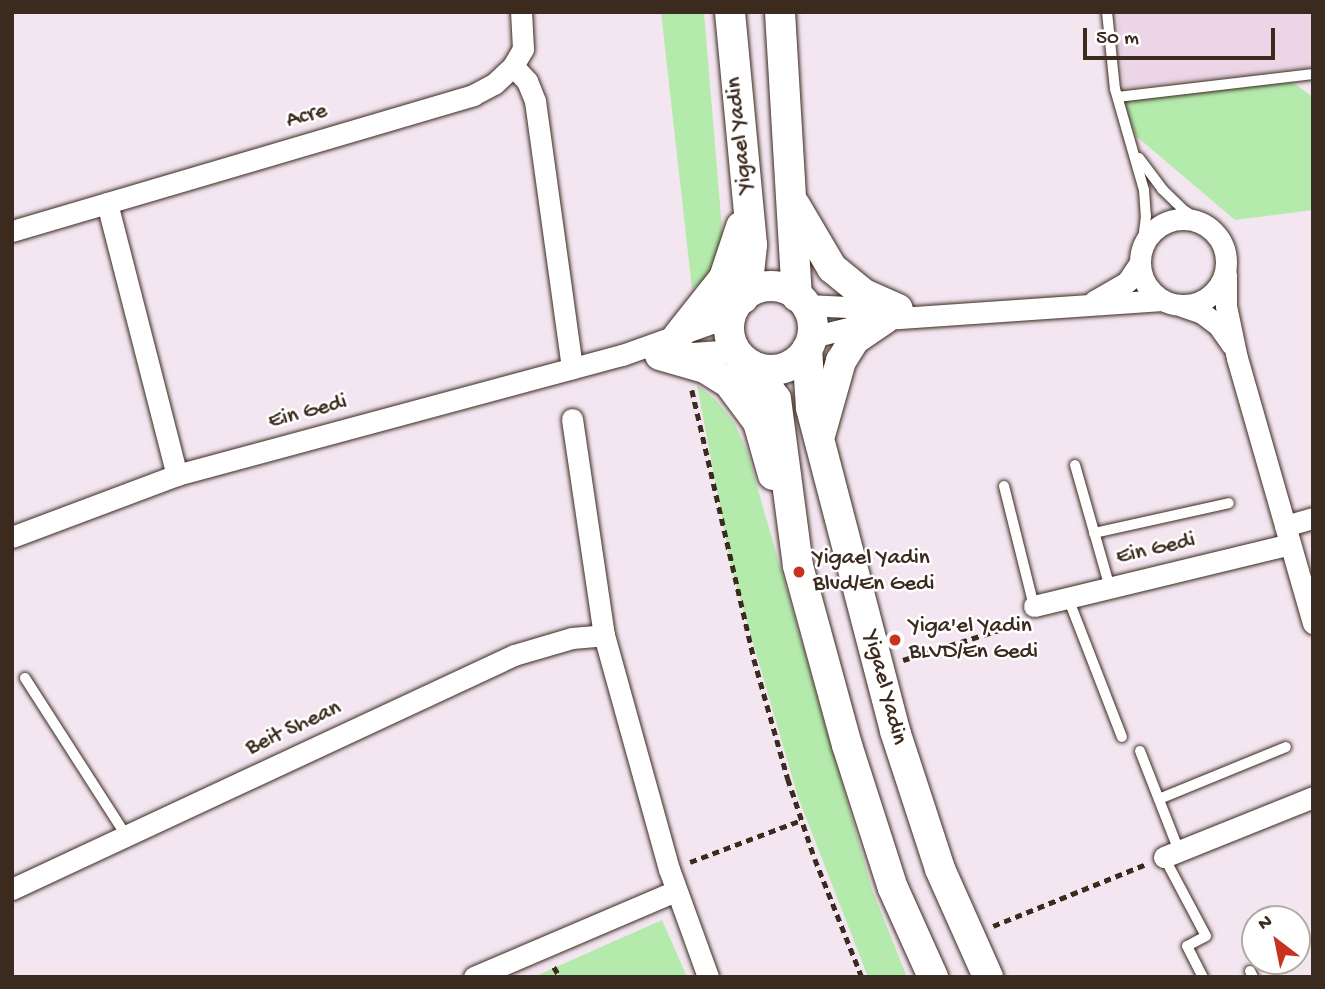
<!DOCTYPE html>
<style>
body{margin:0}
#map{position:relative;width:1325px;height:989px;overflow:hidden;background:#f4e6f1;font-family:"Gochi Hand",sans-serif}
div>[style]{position:absolute}
[style*='--x']{left:calc(var(--x)*1px);top:calc(var(--y)*1px);width:calc(var(--w)*1px);rotate:calc(var(--a)*1deg)}
.built>*{inset:0;background:#ecd5e7}
.green>*{inset:0;background:#b4ebad}
.path>*{height:4.5px;margin-top:-2.25px;transform-origin:0;background:repeating-linear-gradient(90deg,#3b2a1e 0 7px,transparent 0 12px)}
.roads{filter:drop-shadow(0 0 2px #3b2a1e) drop-shadow(0 0 2px #3b2a1e)}
.lane>*{height:10px;margin:-5px;padding:0 5px;transform-origin:5px;border-radius:5px;background:#fff}
.street>*{height:21px;margin:-10.5px;padding:0 10.5px;transform-origin:10.5px;border-radius:10.5px;background:#fff}
.street>.ring{margin:-10.5px;padding:0;box-sizing:content-box;background:none;border:21px solid #fff;border-radius:50%}
.secondary>*{height:30px;margin:-15px;padding:0 15px;transform-origin:15px;border-radius:15px;background:#fff}
.secondary>.ring{margin:-15px;padding:0;box-sizing:content-box;background:none;border:30px solid #fff;border-radius:50%}
.dots>*{width:19px;height:19px;translate:-50% -50%;box-sizing:border-box;border:4px solid #fff;border-radius:50%}
span{translate:-50% -50%;white-space:nowrap;text-align:center;line-height:1.15;-webkit-text-stroke:5px #fff;paint-order:stroke}
.street-label{font-size:23px;color:#3b2a1e}
.poi-label{font-size:23px;color:#3b2a1e}
.left{translate:0 -50%;text-align:left}
.frame{position:absolute;inset:0;border:14px solid #3b2a1e;pointer-events:none}
.north{position:absolute;left:1241px;top:905px;width:70px;height:70px;box-sizing:border-box;background:#fff;border:2px solid #b1aaa5;border-radius:50%;rotate:328deg;font-size:19px;font-weight:700;line-height:28px;text-align:center;color:#3b2a1e}
.north::after{content:'';display:block;margin:auto;width:24px;height:32px;background:#c8321e;clip-path:polygon(50% 0,100% 100%,50% 72%,0 100%)}
.scale{position:absolute;left:1083px;top:28px;width:192px;height:32px;box-sizing:border-box;border:4px solid #3b2a1e;border-top:0;padding-left:9px;font-size:21px;line-height:24px;white-space:nowrap;color:#3b2a1e;-webkit-text-stroke:5px #fff;paint-order:stroke}
</style>
<div id="map">
<div class="built">
<div style="clip-path:polygon(1117px 12px,1313px 12px,1313px 67px,1124px 88px)"></div>
</div>
<div class="green">
<div style="clip-path:polygon(661px 12px,704px 12px,723px 241px,711px 274px,692px 289px)"></div>
<div style="clip-path:polygon(1292px 82px,1313px 97px,1313px 210px,1235px 220px,1136px 136px,1122px 101px)"></div>
<div style="clip-path:polygon(697px 385px,716px 400px,735px 424px,747px 451px,873px 892px,907px 977px,868px 977px,798px 797px,732px 571px)"></div>
<div style="clip-path:polygon(662px 920px,687px 977px,538px 977px,538px 975px)"></div>
</div>
<div class="path">
<div style="--x:692;--y:390;--w:276;--a:77"></div>
<div style="--x:754;--y:659;--w:125;--a:74.2"></div>
<div style="--x:788;--y:779;--w:84;--a:71.4"></div>
<div style="--x:815;--y:859;--w:127;--a:68.3"></div>
<div style="--x:903;--y:660;--w:125;--a:-17.3"></div>
<div style="--x:690;--y:862;--w:120;--a:-20.6"></div>
<div style="--x:993;--y:926;--w:163;--a:-22"></div>
<div style="--x:554;--y:967;--w:12;--a:59"></div>
</div>
<div class="roads">
<div class="lane">
<div style="--x:1107;--y:12;--w:77;--a:84.1"></div>
<div style="--x:1115;--y:89;--w:105;--a:74"></div>
<div style="--x:1144;--y:190;--w:26;--a:86"></div>
<div style="--x:1146;--y:216;--w:32;--a:97"></div>
<div style="--x:1118;--y:97;--w:196;--a:-6.7"></div>
<div style="--x:1139;--y:158;--w:39;--a:53"></div>
<div style="--x:1162;--y:189;--w:32;--a:44"></div>
<div style="--x:1185;--y:211;--w:24;--a:33"></div>
<div style="--x:1075;--y:465;--w:128;--a:74.1"></div>
<div style="--x:1004;--y:486;--w:124;--a:76"></div>
<div style="--x:1094;--y:533;--w:138;--a:-12.5"></div>
<div style="--x:1068;--y:598;--w:149;--a:68.8"></div>
<div style="--x:25;--y:678;--w:189;--a:57.3"></div>
<div style="--x:1140;--y:751;--w:107;--a:68.7"></div>
<div style="--x:1159;--y:799;--w:137;--a:-22.3"></div>
<div style="--x:1164;--y:857;--w:89;--a:62"></div>
<div style="--x:1206;--y:936;--w:21;--a:152"></div>
<div style="--x:1187;--y:946;--w:35;--a:63"></div>
<div style="--x:1250;--y:971;--w:7;--a:63"></div>
</div>
<div class="street">
<div style="--x:513;--y:66;--w:21;--a:47"></div>
<div style="--x:527;--y:81;--w:22;--a:68"></div>
<div style="--x:535;--y:101;--w:270;--a:82.1"></div>
<div style="--x:107;--y:203;--w:281;--a:75.6"></div>
<div class="ring" style="left:1140px;top:219px;width:65px;height:65px"></div>
<div style="--x:12;--y:231;--w:481;--a:-16.4"></div>
<div style="--x:473;--y:95;--w:24;--a:-28"></div>
<div style="--x:494;--y:84;--w:26;--a:-43"></div>
<div style="--x:513;--y:66;--w:20;--a:-60"></div>
<div style="--x:523;--y:49;--w:37;--a:-93"></div>
<div style="--x:1226;--y:274;--w:32;--a:90"></div>
<div style="--x:1226;--y:306;--w:53;--a:78.1"></div>
<div style="--x:1237;--y:358;--w:276;--a:74"></div>
<div style="--x:1094;--y:301;--w:38;--a:-30"></div>
<div style="--x:1127;--y:282;--w:23;--a:-56"></div>
<div style="--x:806;--y:305;--w:84;--a:2.7"></div>
<div style="--x:1182;--y:306;--w:21;--a:19"></div>
<div style="--x:1202;--y:313;--w:20;--a:37"></div>
<div style="--x:1218;--y:325;--w:24;--a:55"></div>
<div style="--x:812;--y:337;--w:75;--a:-13.9"></div>
<div style="--x:885;--y:319;--w:278;--a:-3.9"></div>
<div style="--x:677;--y:354;--w:44;--a:-3.9"></div>
<div style="--x:721;--y:351;--w:17;--a:13"></div>
<div style="--x:572;--y:419;--w:218;--a:81.6"></div>
<div style="--x:1285;--y:526;--w:29;--a:-16"></div>
<div style="--x:12;--y:537;--w:176;--a:-20.6"></div>
<div style="--x:177;--y:475;--w:461;--a:-15.1"></div>
<div style="--x:622;--y:355;--w:116;--a:-19.7"></div>
<div style="--x:1034;--y:606;--w:263;--a:-13.6"></div>
<div style="--x:1164;--y:857;--w:161;--a:-21.9"></div>
<div style="--x:12;--y:889;--w:554;--a:-24.99"></div>
<div style="--x:514;--y:655;--w:60;--a:-16.3"></div>
<div style="--x:572;--y:638;--w:32;--a:-5"></div>
<div style="--x:604;--y:635;--w:243;--a:74.5"></div>
<div style="--x:669;--y:869;--w:115;--a:70.1"></div>
<div style="--x:474;--y:977;--w:220;--a:-23.1"></div>
</div>
<div class="secondary">
<div style="--x:730;--y:12;--w:234;--a:84.6"></div>
<div style="--x:752;--y:245;--w:36;--a:96"></div>
<div style="--x:748;--y:281;--w:18;--a:106"></div>
<div style="--x:780;--y:12;--w:285;--a:86.6"></div>
<div style="--x:795;--y:205;--w:73;--a:59.6"></div>
<div style="--x:832;--y:268;--w:41;--a:39.1"></div>
<div style="--x:864;--y:294;--w:37;--a:24"></div>
<div class="ring" style="left:729px;top:286px;width:54px;height:54px"></div>
<div style="--x:678;--y:336;--w:74;--a:-51.6"></div>
<div style="--x:724;--y:278;--w:54;--a:-71.6"></div>
<div style="--x:807;--y:349;--w:59;--a:86.1"></div>
<div style="--x:811;--y:408;--w:334;--a:75.4"></div>
<div style="--x:895;--y:731;--w:145;--a:71.9"></div>
<div style="--x:940;--y:869;--w:118;--a:66"></div>
<div style="--x:660;--y:355;--w:47;--a:16.1"></div>
<div style="--x:705;--y:368;--w:28;--a:32"></div>
<div style="--x:729;--y:383;--w:49;--a:53.4"></div>
<div style="--x:758;--y:422;--w:55;--a:74.2"></div>
<div style="--x:751;--y:365;--w:42;--a:53.7"></div>
<div style="--x:776;--y:399;--w:168;--a:82.5"></div>
<div style="--x:798;--y:566;--w:186;--a:74.7"></div>
<div style="--x:847;--y:745;--w:150;--a:72.2"></div>
<div style="--x:893;--y:888;--w:98;--a:65.8"></div>
<div style="--x:821;--y:432;--w:74;--a:-74.3"></div>
<div style="--x:841;--y:361;--w:26;--a:-58"></div>
<div style="--x:855;--y:339;--w:36;--a:-34"></div>
</div>
</div>
<div class="dots">
<div style="left:799px;top:572px;background:#c8321e"></div>
<div style="left:895px;top:640px;background:#c8321e"></div>
</div>
<div class="street-label">
<span style="left:307px;top:117px;rotate:-16deg">Acre</span>
<span style="left:741px;top:135px;rotate:-96deg">Yigael Yadin</span>
<span style="left:308px;top:413px;rotate:-15deg">Ein Gedi</span>
<span style="left:1156px;top:550px;rotate:-13deg">Ein Gedi</span>
<span style="left:884px;top:688px;rotate:75deg">Yigael Yadin</span>
<span style="left:294px;top:729px;rotate:-25deg">Beit Shean</span>
</div>
<div class="poi-label">
<span class="left" style="left:813px;top:572px">Yigael Yadin<br>Blvd/En Gedi</span>
<span class="left" style="left:909px;top:640px">Yiga'el Yadin<br>BLVD/En Gedi</span>
</div>
<div class="frame"></div>
<div class="north">N</div>
<div class="scale">50 m</div>
</div>
